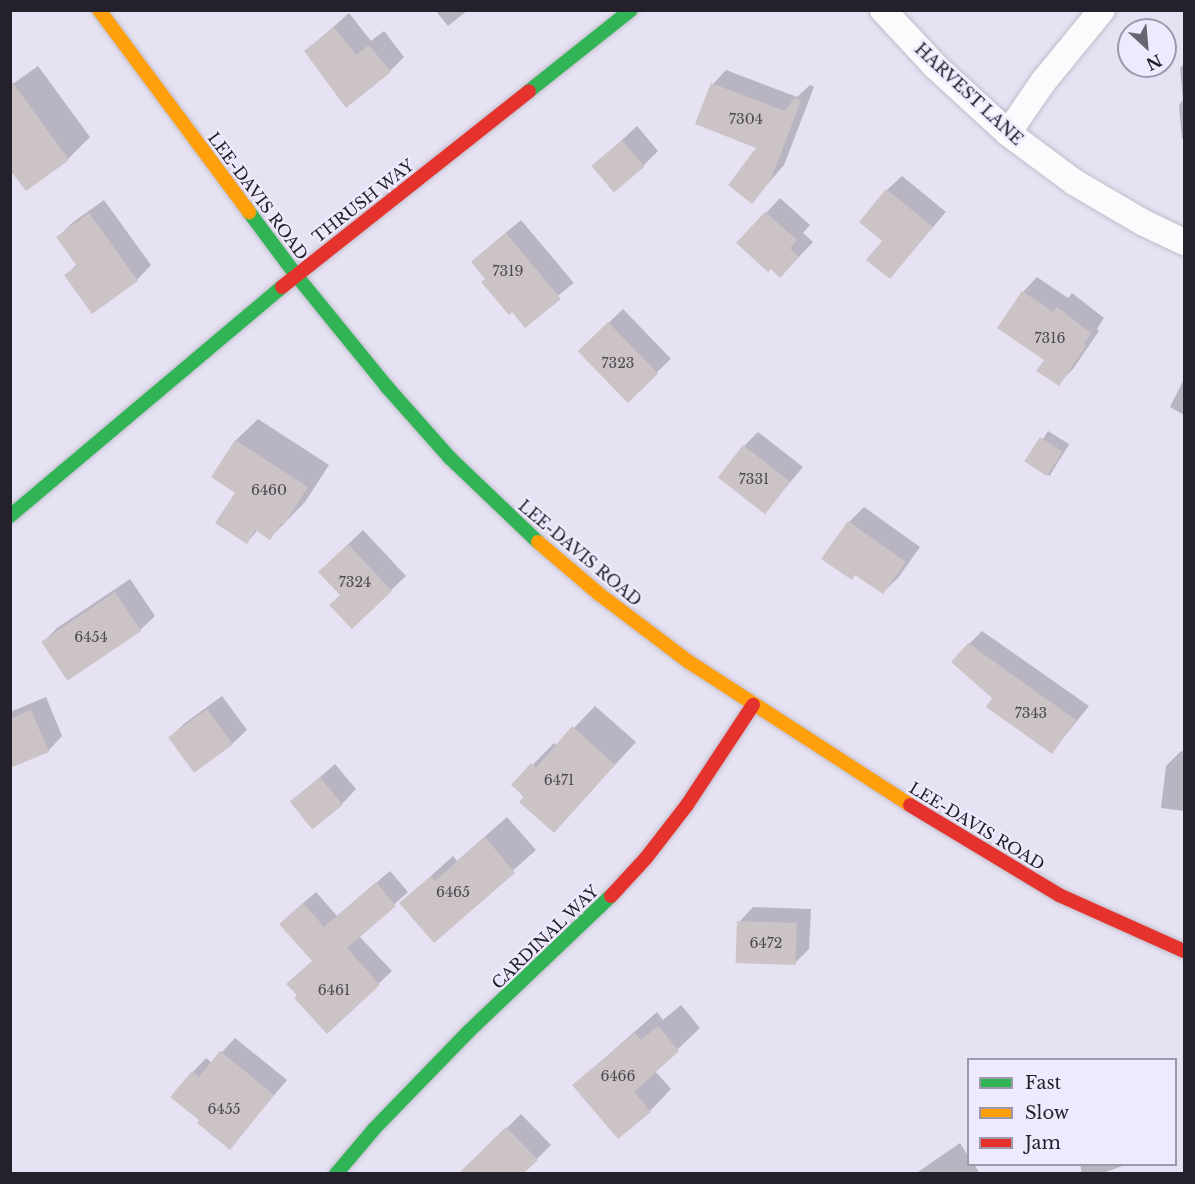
<!DOCTYPE html>
<style>
body{margin:0}
#map{position:relative;width:1195px;height:1184px;overflow:hidden;background:#e6e2f3;font-family:"Libre Baskerville",serif}
div>[style]{position:absolute}
[style*='--x']{left:calc(var(--x)*1px);top:calc(var(--y)*1px);width:calc(var(--w)*1px);rotate:calc(var(--a)*1deg)}
.shadow>*{inset:0;background:#0003;transform-origin:0 0}
.building>*{inset:0;background:#ccc3c6;transform-origin:0 0}
.roads{filter:drop-shadow(0 0 2px #c1bdca) drop-shadow(0 0 2px #c1bdca)}
.street>*{height:26px;margin:-13px;padding:0 13px;transform-origin:13px;border-radius:13px;background:#fbfbfd}
.fast>*{height:14px;margin:-7px;padding:0 7px;transform-origin:7px;border-radius:7px;background:#30b455}
.slow>*{height:14px;margin:-7px;padding:0 7px;transform-origin:7px;border-radius:7px;background:#ff9f0a}
.jam>*{height:14px;margin:-7px;padding:0 7px;transform-origin:7px;border-radius:7px;background:#e5322d}
span{translate:-50% -50%;white-space:nowrap;text-align:center;line-height:1.15;-webkit-text-stroke:4.5px #eee9fd;paint-order:stroke}
.number-label{font-size:14px;color:#4e4a53}
.number-label span{-webkit-text-stroke-width:0}
.street-label{font-size:16px;color:#24212d}
.frame{position:absolute;inset:0;border:12px solid #24212d;pointer-events:none}
.legend{position:absolute;left:967px;top:1058px;width:210px;height:108px;box-sizing:border-box;background:#eee9fd;border:2px solid #9d99aa;margin:0;padding:8px 10px;list-style:none;font-size:18px;color:#24212d}
.legend li{display:flex;align-items:center;gap:12px;height:30px}
.legend b{width:30px;border:2px solid #9d99aa}
.north{position:absolute;left:1117px;top:18px;width:60px;height:60px;box-sizing:border-box;background:#eee9fd;border:2px solid #9d99aa;border-radius:50%;rotate:154deg;font-size:16px;font-weight:700;line-height:24px;text-align:center;color:#24212d}
.north::after{content:'';display:block;margin:auto;width:21px;height:27px;background:#686572;clip-path:polygon(50% 0,100% 100%,50% 72%,0 100%)}
</style>
<div id="map">
<div class="shadow">
<div style="clip-path:polygon(435px 10px,468px 10px,448px 26px)"></div>
<div style="clip-path:polygon(349px 13px,371px 41px,384px 31px,404px 57px,390px 71px,306px 51px)"></div>
<div style="clip-path:polygon(1184px 64px,1184px 138px,1182px 139px,1179px 105px,1183px 100px,1180px 68px)"></div>
<div style="clip-path:polygon(38px 66px,90px 137px,68px 159px,10px 174px,10px 86px)"></div>
<div style="clip-path:polygon(726px 70px,797px 97px,810px 85px,814px 87px,784px 165px,752px 202px,759px 147px,697px 123px,713px 84px)"></div>
<div style="clip-path:polygon(637px 126px,658px 151px,644px 165px,594px 166px)"></div>
<div style="clip-path:polygon(902px 176px,946px 212px,890px 277px,884px 241px,887px 190px)"></div>
<div style="clip-path:polygon(780px 198px,810px 225px,803px 233px,813px 242px,795px 261px,771px 267px,738px 243px)"></div>
<div style="clip-path:polygon(104px 200px,151px 265px,137px 280px,66px 275px,77px 264px,58px 237px,72px 223px)"></div>
<div style="left:521px;top:220px;width:82px;height:64px;rotate:50deg"></div>
<div style="clip-path:polygon(1037px 277px,1068px 298px,1072px 293px,1104px 318px,1097px 329px,1099px 331px,1073px 369px,1058px 384px,1046px 360px,1023px 292px)"></div>
<div style="left:623px;top:309px;width:69px;height:60px;rotate:46deg"></div>
<div style="clip-path:polygon(1184px 379px,1184px 415px,1170px 407px)"></div>
<div style="clip-path:polygon(258px 419px,329px 465px,305px 502px,270px 538px,258px 530px,247px 542px,237px 492px,213px 477px,236px 440px)"></div>
<div style="left:1048px;top:431px;width:25px;height:37px;rotate:32deg"></div>
<div style="clip-path:polygon(758px 432px,803px 467px,765px 512px,744px 446px)"></div>
<div style="clip-path:polygon(864px 507px,920px 547px,898px 578px,883px 592px,856px 573px,823px 558px,849px 522px)"></div>
<div style="clip-path:polygon(363px 530px,406px 576px,352px 627px,341px 595px,334px 558px)"></div>
<div style="clip-path:polygon(130px 579px,155px 616px,140px 630px,43px 642px,57px 628px)"></div>
<div style="clip-path:polygon(982px 631px,1089px 706px,1052px 752px,969px 644px)"></div>
<div style="clip-path:polygon(222px 696px,247px 730px,232px 744px,170px 737px,185px 723px)"></div>
<div style="clip-path:polygon(46px 697px,62px 736px,48px 751px,10px 766px,10px 712px)"></div>
<div style="clip-path:polygon(595px 706px,636px 742px,554px 831px,513px 785px,554px 743px,557px 746px)"></div>
<div style="clip-path:polygon(1181px 751px,1184px 752px,1184px 811px,1161px 808px,1166px 766px)"></div>
<div style="clip-path:polygon(335px 764px,356px 789px,342px 804px,292px 802px)"></div>
<div style="clip-path:polygon(507px 817px,536px 850px,434px 941px,401px 903px,453px 856px,457px 861px)"></div>
<div style="clip-path:polygon(390px 871px,408px 892px,359px 936px,392px 971px,327px 1032px,313px 960px,294px 911px,316px 892px,337px 916px)"></div>
<div style="clip-path:polygon(753px 907px,811px 909px,809px 949px,795px 963px,739px 922px)"></div>
<div style="clip-path:polygon(681px 1005px,700px 1028px,655px 1071px,671px 1089px,650px 1111px,574px 1085px,657px 1012px,663px 1020px)"></div>
<div style="clip-path:polygon(235px 1038px,287px 1080px,230px 1148px,201px 1120px,193px 1072px,206px 1058px,212px 1063px)"></div>
<div style="clip-path:polygon(521px 1114px,551px 1145px,522px 1174px,461px 1174px)"></div>
<div style="clip-path:polygon(960px 1143px,968px 1156px,968px 1164px,974px 1164px,980px 1174px,915px 1174px)"></div>
<div style="clip-path:polygon(1080px 1164px,1128px 1164px,1100px 1174px,1082px 1174px)"></div>
</div>
<div class="building">
<div style="clip-path:polygon(334px 27px,356px 55px,369px 45px,391px 72px,346px 108px,304px 51px)"></div>
<div style="clip-path:polygon(10px 79px,69px 160px,26px 191px,10px 170px)"></div>
<div style="clip-path:polygon(711px 83px,785px 111px,795px 97px,801px 101px,770px 181px,752px 204px,728px 185px,756px 148px,695px 124px)"></div>
<div style="left:622px;top:140px;width:35px;height:40px;rotate:50deg"></div>
<div style="clip-path:polygon(886px 189px,933px 227px,890px 279px,866px 260px,882px 241px,859px 222px)"></div>
<div style="clip-path:polygon(765px 212px,797px 240px,790px 248px,799px 257px,780px 278px,771px 269px,768px 272px,736px 243px)"></div>
<div style="clip-path:polygon(89px 213px,138px 281px,92px 314px,64px 275px,77px 266px,56px 237px)"></div>
<div style="clip-path:polygon(506px 233px,561px 299px,525px 328px,512px 312px,509px 315px,481px 282px,485px 279px,471px 262px)"></div>
<div style="clip-path:polygon(1022px 291px,1053px 312px,1057px 307px,1091px 333px,1084px 344px,1086px 346px,1059px 386px,1036px 371px,1044px 360px,997px 328px)"></div>
<div style="left:608px;top:322px;width:72px;height:42px;rotate:46deg"></div>
<div style="left:1040px;top:437px;width:27px;height:29px;rotate:33deg"></div>
<div style="clip-path:polygon(235px 440px,308px 487px,283px 526px,281px 524px,270px 540px,255px 530px,247px 544px,215px 523px,235px 493px,211px 477px)"></div>
<div style="left:743px;top:445px;width:60px;height:41px;rotate:38deg"></div>
<div style="clip-path:polygon(848px 521px,906px 562px,883px 594px,855px 575px,852px 580px,821px 559px)"></div>
<div style="clip-path:polygon(348px 544px,392px 591px,352px 629px,329px 605px,340px 595px,318px 572px)"></div>
<div style="left:115px;top:592px;width:47px;height:89px;rotate:56deg"></div>
<div style="clip-path:polygon(968px 643px,1076px 720px,1052px 754px,986px 707px,992px 698px,951px 662px)"></div>
<div style="left:207px;top:709px;width:44px;height:48px;rotate:54deg"></div>
<div style="clip-path:polygon(31px 710px,49px 752px,10px 768px,10px 719px)"></div>
<div style="clip-path:polygon(572px 726px,615px 765px,554px 833px,519px 802px,524px 796px,511px 785px,531px 763px,536px 768px)"></div>
<div style="left:320px;top:777px;width:36px;height:39px;rotate:51deg"></div>
<div style="clip-path:polygon(485px 837px,515px 873px,434px 943px,399px 903px,431px 876px,435px 881px)"></div>
<div style="clip-path:polygon(376px 882px,396px 906px,347px 948px,380px 985px,327px 1034px,294px 998px,297px 995px,286px 984px,312px 961px,279px 924px,303px 903px,324px 927px)"></div>
<div style="left:737px;top:921px;width:60px;height:42px;rotate:2deg"></div>
<div style="clip-path:polygon(658px 1026px,679px 1051px,634px 1092px,651px 1112px,618px 1139px,572px 1085px,635px 1033px,641px 1040px)"></div>
<div style="clip-path:polygon(220px 1051px,274px 1095px,230px 1150px,197px 1123px,199px 1120px,170px 1097px,192px 1071px,199px 1077px)"></div>
<div style="clip-path:polygon(506px 1127px,538px 1160px,524px 1173px,459px 1173px)"></div>
</div>
<div class="roads">
<div class="street">
<div style="--x:883;--y:10;--w:76;--a:47.1"></div>
<div style="--x:935;--y:66;--w:99;--a:42.5"></div>
<div style="--x:1008;--y:133;--w:82;--a:36.6"></div>
<div style="--x:1074;--y:182;--w:81;--a:30.4"></div>
<div style="--x:1144;--y:223;--w:44;--a:25.4"></div>
<div style="--x:1008;--y:133;--w:62;--a:-55.5"></div>
<div style="--x:1043;--y:82;--w:93;--a:-50.7"></div>
</div>
<div class="fast">
<div style="--x:529;--y:91;--w:130;--a:-38.5"></div>
<div style="--x:249;--y:212;--w:79;--a:53.3"></div>
<div style="--x:296;--y:275;--w:144;--a:50.9"></div>
<div style="--x:387;--y:387;--w:95;--a:48.4"></div>
<div style="--x:450;--y:458;--w:122;--a:43.7"></div>
<div style="--x:10;--y:516;--w:356;--a:-40.1"></div>
<div style="--x:336;--y:1174;--w:59;--a:-49.8"></div>
<div style="--x:374;--y:1129;--w:135;--a:-45.9"></div>
<div style="--x:468;--y:1032;--w:197;--a:-43.6"></div>
</div>
<div class="slow">
<div style="--x:99;--y:10;--w:252;--a:53.4"></div>
<div style="--x:538;--y:542;--w:80;--a:40.4"></div>
<div style="--x:599;--y:594;--w:113;--a:37.1"></div>
<div style="--x:689;--y:662;--w:263;--a:32.9"></div>
</div>
<div class="jam">
<div style="--x:282;--y:287;--w:315;--a:-38.4"></div>
<div style="--x:910;--y:805;--w:174;--a:31.1"></div>
<div style="--x:1059;--y:895;--w:137;--a:24.1"></div>
<div style="--x:611;--y:896;--w:52;--a:-47.4"></div>
<div style="--x:646;--y:858;--w:67;--a:-52.3"></div>
<div style="--x:687;--y:805;--w:120;--a:-56.6"></div>
</div>
</div>
<div class="number-label">
<span style="left:746px;top:119px">7304</span>
<span style="left:508px;top:271px">7319</span>
<span style="left:1050px;top:338px">7316</span>
<span style="left:618px;top:363px">7323</span>
<span style="left:754px;top:479px">7331</span>
<span style="left:269px;top:490px">6460</span>
<span style="left:355px;top:582px">7324</span>
<span style="left:91px;top:637px">6454</span>
<span style="left:1031px;top:713px">7343</span>
<span style="left:559px;top:780px">6471</span>
<span style="left:453px;top:892px">6465</span>
<span style="left:766px;top:943px">6472</span>
<span style="left:334px;top:990px">6461</span>
<span style="left:618px;top:1076px">6466</span>
<span style="left:224px;top:1109px">6455</span>
</div>
<div class="street-label">
<span style="left:969px;top:94px;rotate:43deg">HARVEST LANE</span>
<span style="left:258px;top:196px;rotate:53deg">LEE-DAVIS ROAD</span>
<span style="left:363px;top:201px;rotate:-38deg">THRUSH WAY</span>
<span style="left:580px;top:553px;rotate:40deg">LEE-DAVIS ROAD</span>
<span style="left:977px;top:826px;rotate:31deg">LEE-DAVIS ROAD</span>
<span style="left:545px;top:937px;rotate:-44deg">CARDINAL WAY</span>
</div>
<div class="frame"></div>
<ul class="legend">
<li><b style="height:8px;background:#30b455"></b>Fast</li>
<li><b style="height:8px;background:#ff9f0a"></b>Slow</li>
<li><b style="height:8px;background:#e5322d"></b>Jam</li>
</ul>
<div class="north">N</div>
</div>
